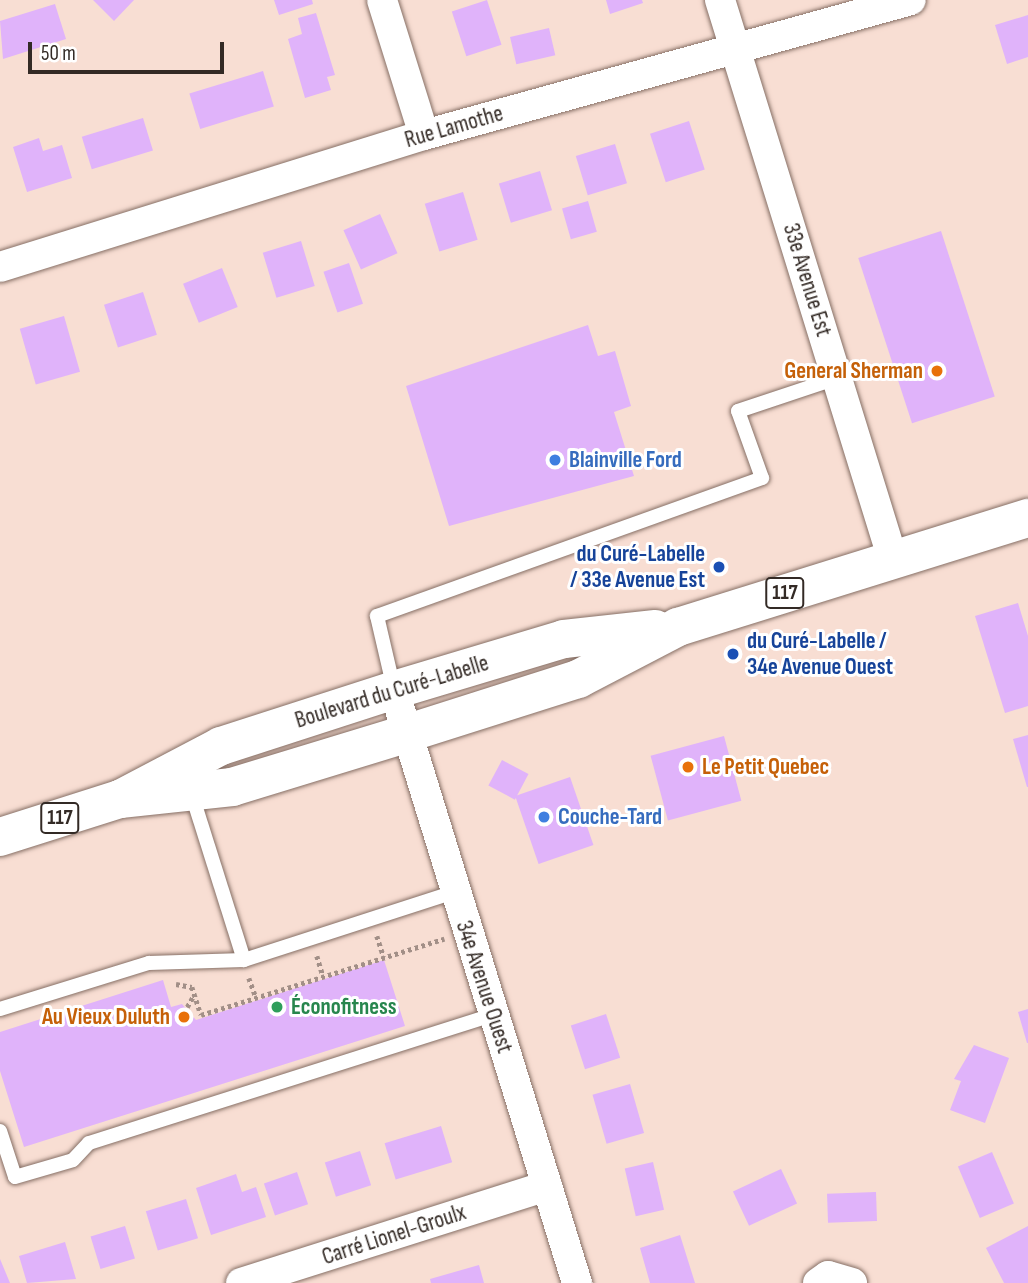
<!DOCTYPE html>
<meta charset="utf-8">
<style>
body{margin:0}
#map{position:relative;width:1028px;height:1283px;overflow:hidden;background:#f8ded3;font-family:"Sofia Sans Condensed",sans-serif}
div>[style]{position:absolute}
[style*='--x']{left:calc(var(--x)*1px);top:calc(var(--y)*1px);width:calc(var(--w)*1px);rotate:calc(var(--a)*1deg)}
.building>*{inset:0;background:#e0b3fa;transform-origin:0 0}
.path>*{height:4.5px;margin-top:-2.25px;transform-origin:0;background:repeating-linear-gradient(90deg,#a28f87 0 3.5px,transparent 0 7px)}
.roads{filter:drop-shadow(0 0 2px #866f65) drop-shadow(0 0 2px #866f65)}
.lane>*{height:14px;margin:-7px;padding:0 7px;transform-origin:7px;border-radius:7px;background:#fff}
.street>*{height:30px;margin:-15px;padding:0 15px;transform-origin:15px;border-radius:15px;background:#fff}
.primary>*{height:38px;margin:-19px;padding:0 19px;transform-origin:19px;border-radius:19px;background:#fff}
.dots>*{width:19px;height:19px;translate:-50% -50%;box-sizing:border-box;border:4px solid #fff;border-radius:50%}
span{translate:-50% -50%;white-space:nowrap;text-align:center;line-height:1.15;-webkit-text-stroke:6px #fff;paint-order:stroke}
.shield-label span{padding:2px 5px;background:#fff;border:2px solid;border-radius:5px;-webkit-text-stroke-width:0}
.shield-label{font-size:21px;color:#332a25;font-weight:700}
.street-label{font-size:23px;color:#332a25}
.food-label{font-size:23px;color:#c56008;font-weight:700}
.right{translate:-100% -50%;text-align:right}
.left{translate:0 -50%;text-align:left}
.shop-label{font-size:23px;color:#366cbe;font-weight:700}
.transit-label{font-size:23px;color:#164399;font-weight:700}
.leisure-label{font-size:23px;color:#27864d;font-weight:700}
.scale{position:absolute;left:28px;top:42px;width:196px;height:32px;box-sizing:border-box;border:4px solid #332a25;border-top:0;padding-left:9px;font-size:21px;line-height:24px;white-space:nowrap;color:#332a25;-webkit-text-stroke:5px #fff;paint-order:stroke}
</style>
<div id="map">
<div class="building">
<div style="clip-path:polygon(93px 0,134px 0,114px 21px)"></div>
<div style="clip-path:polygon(274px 0,312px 0,313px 4px,279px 15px)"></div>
<div style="left:487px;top:0;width:47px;height:37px;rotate:72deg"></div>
<div style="clip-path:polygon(606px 0,642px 0,643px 3px,610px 14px)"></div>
<div style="clip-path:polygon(55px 4px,66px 39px,3px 59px,0 21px)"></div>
<div style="clip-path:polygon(316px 13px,335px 75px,327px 77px,331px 90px,305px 98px,288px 39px,302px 34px,298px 18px)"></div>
<div style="clip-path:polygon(1028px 15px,1028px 57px,1007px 64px,995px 25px)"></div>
<div style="left:549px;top:28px;width:28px;height:40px;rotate:77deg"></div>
<div style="left:263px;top:71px;width:37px;height:77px;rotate:73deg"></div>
<div style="left:143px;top:118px;width:34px;height:64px;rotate:73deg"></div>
<div style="left:689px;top:121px;width:51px;height:41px;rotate:72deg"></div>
<div style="clip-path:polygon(39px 138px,43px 151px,62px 145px,72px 178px,27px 192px,13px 147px)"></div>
<div style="left:615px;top:144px;width:41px;height:41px;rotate:73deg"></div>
<div style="left:540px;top:171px;width:41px;height:43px;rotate:73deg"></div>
<div style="left:463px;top:192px;width:50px;height:40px;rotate:73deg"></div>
<div style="left:588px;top:201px;width:32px;height:27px;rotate:74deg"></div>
<div style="left:380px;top:214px;width:43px;height:40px;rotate:66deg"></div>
<div style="left:941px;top:231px;width:174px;height:87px;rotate:72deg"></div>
<div style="left:301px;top:241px;width:47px;height:40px;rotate:73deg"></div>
<div style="left:349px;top:263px;width:43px;height:27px;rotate:71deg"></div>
<div style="left:222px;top:268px;width:42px;height:42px;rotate:68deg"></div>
<div style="left:143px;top:292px;width:45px;height:41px;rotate:72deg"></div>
<div style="left:64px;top:316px;width:58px;height:46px;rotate:74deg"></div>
<div style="clip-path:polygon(588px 325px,598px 356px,615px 351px,631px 406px,614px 412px,634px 476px,449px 526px,406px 386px)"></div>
<div style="clip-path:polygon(1018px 603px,1028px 636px,1028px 706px,1005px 713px,975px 616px)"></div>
<div style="clip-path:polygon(1028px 735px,1028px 787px,1027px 787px,1013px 739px)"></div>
<div style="left:724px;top:736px;width:67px;height:76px;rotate:75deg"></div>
<div style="left:502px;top:760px;width:30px;height:29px;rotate:28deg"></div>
<div style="left:570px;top:777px;width:72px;height:58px;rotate:71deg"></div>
<div style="clip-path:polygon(384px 960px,405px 1026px,24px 1147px,0 1071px,0 1032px,163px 980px,171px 1007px,182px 1004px,196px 1020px)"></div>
<div style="clip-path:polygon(1028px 1009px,1028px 1043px,1027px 1043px,1018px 1012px)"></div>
<div style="left:606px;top:1014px;width:46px;height:37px;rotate:72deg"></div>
<div style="clip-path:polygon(974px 1045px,1009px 1058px,985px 1123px,950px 1110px,961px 1081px,954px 1079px)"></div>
<div style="left:630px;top:1084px;width:51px;height:39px;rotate:74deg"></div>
<div style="left:441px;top:1126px;width:38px;height:59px;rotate:73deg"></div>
<div style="left:360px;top:1151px;width:36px;height:37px;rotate:72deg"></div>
<div style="left:992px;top:1152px;width:56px;height:37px;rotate:67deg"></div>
<div style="left:653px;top:1162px;width:49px;height:29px;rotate:77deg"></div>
<div style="left:781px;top:1169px;width:38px;height:53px;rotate:65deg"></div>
<div style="left:297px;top:1172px;width:34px;height:35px;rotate:71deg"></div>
<div style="clip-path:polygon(236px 1174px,242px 1192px,256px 1187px,266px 1217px,211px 1235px,196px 1188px)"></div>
<div style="left:876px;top:1192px;width:29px;height:49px;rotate:88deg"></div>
<div style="left:186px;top:1199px;width:41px;height:42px;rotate:73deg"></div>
<div style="left:125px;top:1226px;width:34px;height:36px;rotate:73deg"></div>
<div style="clip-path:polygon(1028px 1226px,1028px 1283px,1004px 1283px,986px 1248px)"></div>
<div style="clip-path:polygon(680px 1235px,695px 1283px,650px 1283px,640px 1248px)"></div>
<div style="clip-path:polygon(65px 1242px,76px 1279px,27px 1283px,19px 1256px)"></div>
<div style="clip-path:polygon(0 1259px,10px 1283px,0 1283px)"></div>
<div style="clip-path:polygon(479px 1265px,484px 1283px,431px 1283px,430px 1279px)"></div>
</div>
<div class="path">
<div style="--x:377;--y:936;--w:22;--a:72"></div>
<div style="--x:317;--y:956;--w:21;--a:73"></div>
<div style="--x:249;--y:978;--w:20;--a:70"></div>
<div style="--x:176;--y:984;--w:16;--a:11"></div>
<div style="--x:192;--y:987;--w:29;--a:72"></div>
<div style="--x:201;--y:1015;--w:255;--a:-17.4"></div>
<div style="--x:187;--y:1007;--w:14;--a:-60"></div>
</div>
<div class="roads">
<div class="lane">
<div style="--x:394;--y:689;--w:75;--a:-103.1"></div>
<div style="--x:377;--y:616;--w:409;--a:-19.7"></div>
<div style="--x:762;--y:478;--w:71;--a:-109.7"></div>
<div style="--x:738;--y:411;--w:104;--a:-18.4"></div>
<div style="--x:192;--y:795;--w:173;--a:72.5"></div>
<div style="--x:0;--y:1009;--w:156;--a:-17.2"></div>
<div style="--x:149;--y:963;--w:95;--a:-1.8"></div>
<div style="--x:244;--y:960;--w:221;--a:-17.9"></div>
<div style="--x:0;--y:1131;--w:48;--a:71.9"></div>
<div style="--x:15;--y:1177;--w:60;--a:-16.3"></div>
<div style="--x:73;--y:1160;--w:23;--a:-47"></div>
<div style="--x:89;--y:1143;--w:424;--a:-17.6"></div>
</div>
<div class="street">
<div style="--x:382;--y:0;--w:141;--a:72.7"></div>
<div style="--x:720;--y:0;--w:586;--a:72.83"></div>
<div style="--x:0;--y:267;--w:444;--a:-17.3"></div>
<div style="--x:424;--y:135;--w:505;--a:-15.49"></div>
<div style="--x:394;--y:690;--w:621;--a:72.85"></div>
<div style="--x:241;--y:1283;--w:321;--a:-17.6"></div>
<div style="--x:818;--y:1283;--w:12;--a:-35"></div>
<div style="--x:828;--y:1276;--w:25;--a:16"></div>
</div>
<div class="primary">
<div style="--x:120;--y:799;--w:113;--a:-6.1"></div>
<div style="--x:232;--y:787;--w:181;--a:-17"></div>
<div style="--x:405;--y:734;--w:182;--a:-17.6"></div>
<div style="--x:578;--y:679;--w:113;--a:-27.5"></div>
<div style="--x:678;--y:627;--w:367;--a:-17.3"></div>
<div style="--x:0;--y:837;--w:126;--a:-17.6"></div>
<div style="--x:120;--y:799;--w:114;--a:-27.7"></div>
<div style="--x:221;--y:746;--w:182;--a:-17.9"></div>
<div style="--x:394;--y:690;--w:177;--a:-16.7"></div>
<div style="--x:564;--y:639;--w:92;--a:-6.3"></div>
</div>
</div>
<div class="dots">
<div style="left:937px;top:371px;background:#e8710a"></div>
<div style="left:555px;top:460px;background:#3f7fe0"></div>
<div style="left:719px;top:567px;background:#1a4fb4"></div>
<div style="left:733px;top:654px;background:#1a4fb4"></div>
<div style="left:688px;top:767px;background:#e8710a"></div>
<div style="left:544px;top:817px;background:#3f7fe0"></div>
<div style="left:277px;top:1007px;background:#2e9e5b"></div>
<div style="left:184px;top:1017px;background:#e8710a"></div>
</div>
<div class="shield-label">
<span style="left:785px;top:593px">117</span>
<span style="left:60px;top:818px">117</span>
</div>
<div class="street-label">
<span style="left:454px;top:127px;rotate:-16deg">Rue Lamothe</span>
<span style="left:807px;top:280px;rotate:73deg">33e Avenue Est</span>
<span style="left:392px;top:692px;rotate:-17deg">Boulevard du Curé-Labelle</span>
<span style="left:484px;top:987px;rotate:72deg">34e Avenue Ouest</span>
<span style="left:394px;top:1235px;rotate:-18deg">Carré Lionel-Groulx</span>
</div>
<div class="food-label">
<span class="right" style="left:923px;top:371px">General Sherman</span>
<span class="left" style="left:702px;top:767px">Le Petit Quebec</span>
<span class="right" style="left:170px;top:1017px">Au Vieux Duluth</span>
</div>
<div class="shop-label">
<span class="left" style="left:569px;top:460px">Blainville Ford</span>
<span class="left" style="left:558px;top:817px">Couche-Tard</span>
</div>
<div class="transit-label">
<span class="right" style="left:705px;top:567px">du Curé-Labelle<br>/ 33e Avenue Est</span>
<span class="left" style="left:747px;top:654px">du Curé-Labelle /<br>34e Avenue Ouest</span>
</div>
<div class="leisure-label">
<span class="left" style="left:291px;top:1007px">Éconofitness</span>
</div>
<div class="scale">50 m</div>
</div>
